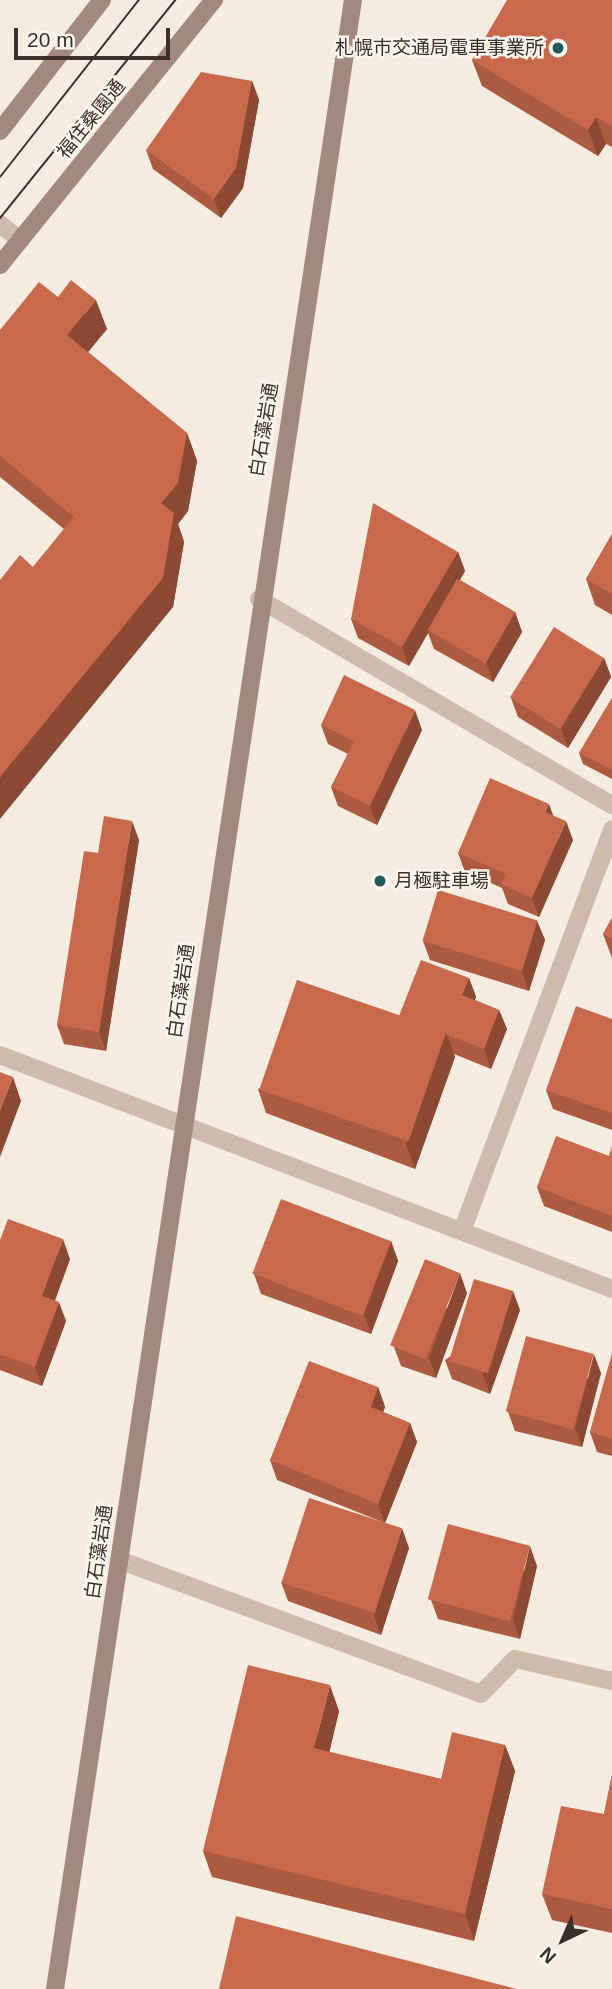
<!DOCTYPE html>
<meta charset="utf-8">
<style>
body{margin:0}
#map{position:relative;width:612px;height:1989px;overflow:hidden;background:#f4ebe1;font-family:Arial,"Noto Sans JP",sans-serif}
div>[style]{position:absolute}
[style*='--x']{left:calc(var(--x)*1px);top:calc(var(--y)*1px);width:calc(var(--w)*1px);rotate:calc(var(--a)*1deg)}
.lane>*{height:18px;margin:-9px;padding:0 9px;transform-origin:9px;border-radius:9px;background:#cdbbac}
.street>*{height:18px;margin:-9px;padding:0 9px;transform-origin:9px;border-radius:9px;background:#cdbbac}
.secondary>*{height:18px;margin:-9px;padding:0 9px;transform-origin:9px;border-radius:9px;background:#a18a7d}
.tram>*{height:2px;margin:-1px;padding:0 1px;transform-origin:1px;border-radius:1px;background:#3b302b}
.wall>*{inset:0;background:#ac5a40}
.shaded-wall>*{inset:0;background:#8c4a34}
.building>*{inset:0;background:#c8694b;transform-origin:0 0}
.dots>*{width:19px;height:19px;translate:-50% -50%;box-sizing:border-box;border:4px solid #fbf5ee;border-radius:50%}
span{translate:-50% -50%;white-space:nowrap;text-align:center;line-height:1.15;-webkit-text-stroke:5px #fbf5ee;paint-order:stroke}
.poi-label{font-size:19px;color:#3b302b}
.right{translate:-100% -50%;text-align:right}
.left{translate:0 -50%;text-align:left}
.street-label{font-size:19px;color:#3b302b}
.north{position:absolute;left:528px;top:1905px;width:70px;height:70px;-webkit-text-stroke:5px #fbf5ee;paint-order:stroke;rotate:224deg;font-size:19px;font-weight:700;line-height:28px;text-align:center;color:#3b302b}
.north::after{content:'';display:block;margin:auto;width:24px;height:32px;background:#3b302b;clip-path:polygon(50% 0,100% 100%,50% 72%,0 100%)}
.scale{position:absolute;left:14px;top:28px;width:156px;height:32px;box-sizing:border-box;border:4px solid #3b302b;border-top:0;padding-left:9px;font-size:21px;line-height:24px;white-space:nowrap;color:#3b302b;-webkit-text-stroke:5px #fbf5ee;paint-order:stroke}
</style>
<div id="map">
<div class="lane">
<div style="--x:119;--y:1560;--w:386;--a:20.3"></div>
<div style="--x:481;--y:1694;--w:49;--a:-45.8"></div>
<div style="--x:515;--y:1659;--w:99;--a:12.8"></div>
</div>
<div class="street">
<div style="--x:0;--y:224;--w:26;--a:39"></div>
<div style="--x:259;--y:599;--w:409;--a:30.3"></div>
<div style="--x:0;--y:1055;--w:655;--a:20.92"></div>
<div style="--x:462;--y:1231;--w:429;--a:-69.5"></div>
</div>
<div class="secondary">
<div style="--x:0;--y:131;--w:166;--a:-52.1"></div>
<div style="--x:0;--y:265;--w:341;--a:-51.1"></div>
<div style="--x:55;--y:1989;--w:2011;--a:-81.48"></div>
</div>
<div class="tram">
<div style="--x:0;--y:177;--w:225;--a:-51.9"></div>
<div style="--x:0;--y:218;--w:280;--a:-51.2"></div>
</div>
<div class="wall">
<div style="clip-path:polygon(612px 0,612px 147px,606px 144px,598px 156px,482px 86px,472px 60px)"></div>
<div style="clip-path:polygon(252px 81px,259px 100px,243px 188px,221px 218px,153px 169px,146px 150px)"></div>
<div style="clip-path:polygon(58px 297px,107px 329px,88px 352px,187px 433px,197px 461px,188px 511px,178px 524px,184px 542px,173px 607px,33px 567px,64px 529px,0 477px,0 330px)"></div>
<div style="clip-path:polygon(612px 534px,612px 615px,595px 605px,586px 579px)"></div>
<div style="clip-path:polygon(458px 552px,465px 571px,460px 580px,515px 612px,522px 632px,493px 682px,434px 649px,428px 633px,409px 666px,358px 638px,351px 619px)"></div>
<div style="clip-path:polygon(604px 658px,611px 677px,568px 748px,518px 717px,511px 698px)"></div>
<div style="clip-path:polygon(612px 698px,612px 779px,583px 764px,579px 753px)"></div>
<div style="clip-path:polygon(321px 725px,422px 730px,377px 825px,338px 806px,331px 787px,348px 754px,328px 744px)"></div>
<div style="clip-path:polygon(139px 840px,106px 1051px,64px 1044px,57px 1025px,98px 853px)"></div>
<div style="clip-path:polygon(573px 840px,539px 917px,508px 904px,502px 888px,465px 872px,458px 853px)"></div>
<div style="clip-path:polygon(612px 918px,612px 958px,603px 934px)"></div>
<div style="clip-path:polygon(537px 921px,545px 940px,529px 991px,430px 960px,423px 941px)"></div>
<div style="clip-path:polygon(469px 978px,476px 997px,475px 1000px,499px 1010px,507px 1029px,491px 1069px,454px 1054px,455px 1057px,415px 1169px,266px 1113px,258px 1089px,399px 1016px)"></div>
<div style="clip-path:polygon(612px 1019px,612px 1130px,553px 1109px,546px 1090px)"></div>
<div style="clip-path:polygon(612px 1147px,612px 1232px,544px 1206px,537px 1187px,609px 1156px)"></div>
<div style="clip-path:polygon(0 1240px,70px 1259px,55px 1301px,66px 1321px,42px 1386px,0 1370px)"></div>
<div style="clip-path:polygon(391px 1241px,398px 1261px,371px 1334px,261px 1294px,254px 1274px)"></div>
<div style="clip-path:polygon(467px 1293px,436px 1378px,401px 1366px,394px 1347px)"></div>
<div style="clip-path:polygon(520px 1310px,490px 1394px,452px 1379px,445px 1360px)"></div>
<div style="clip-path:polygon(612px 1354px,612px 1456px,597px 1452px,590px 1432px)"></div>
<div style="clip-path:polygon(601px 1373px,582px 1447px,515px 1431px,508px 1412px)"></div>
<div style="clip-path:polygon(378px 1387px,385px 1407px,383px 1412px,410px 1423px,417px 1442px,385px 1523px,277px 1480px,270px 1460px)"></div>
<div style="clip-path:polygon(409px 1548px,381px 1635px,288px 1601px,281px 1582px)"></div>
<div style="clip-path:polygon(537px 1566px,520px 1639px,438px 1619px,431px 1600px)"></div>
<div style="clip-path:polygon(339px 1711px,329px 1752px,441px 1779px,505px 1745px,515px 1771px,474px 1941px,212px 1877px,203px 1851px)"></div>
<div style="clip-path:polygon(612px 1775px,612px 1933px,552px 1920px,542px 1894px,604px 1814px)"></div>
</div>
<div class="shaded-wall">
<div style="clip-path:polygon(252px 81px,259px 100px,243px 188px,221px 218px,214px 199px)"></div>
<div style="clip-path:polygon(596px 117px,606px 144px,598px 156px,588px 130px)"></div>
<div style="clip-path:polygon(96px 300px,107px 329px,78px 364px,67px 335px)"></div>
<div style="clip-path:polygon(187px 433px,197px 461px,188px 511px,178px 524px,184px 542px,173px 607px,0 819px,0 777px,161px 503px)"></div>
<div style="clip-path:polygon(458px 552px,465px 571px,430px 631px,427px 630px,428px 633px,409px 666px,402px 647px)"></div>
<div style="clip-path:polygon(515px 612px,522px 632px,493px 682px,486px 662px)"></div>
<div style="clip-path:polygon(604px 658px,611px 677px,568px 748px,561px 729px)"></div>
<div style="clip-path:polygon(415px 710px,422px 730px,377px 825px,370px 806px)"></div>
<div style="clip-path:polygon(549px 804px,556px 823px,545px 812px)"></div>
<div style="clip-path:polygon(132px 821px,139px 840px,106px 1051px,99px 1032px)"></div>
<div style="clip-path:polygon(566px 821px,573px 840px,539px 917px,532px 898px)"></div>
<div style="clip-path:polygon(537px 921px,545px 940px,529px 991px,522px 971px)"></div>
<div style="clip-path:polygon(469px 978px,476px 997px,469px 1015px,462px 995px)"></div>
<div style="clip-path:polygon(499px 1010px,507px 1029px,491px 1069px,484px 1049px)"></div>
<div style="clip-path:polygon(446px 1032px,455px 1057px,415px 1169px,406px 1145px)"></div>
<div style="clip-path:polygon(13px 1077px,21px 1101px,0 1157px,0 1110px)"></div>
<div style="clip-path:polygon(63px 1239px,70px 1259px,49px 1315px,42px 1296px)"></div>
<div style="clip-path:polygon(391px 1241px,398px 1261px,371px 1334px,364px 1314px)"></div>
<div style="clip-path:polygon(460px 1273px,467px 1293px,436px 1378px,429px 1358px)"></div>
<div style="clip-path:polygon(513px 1291px,520px 1310px,490px 1394px,483px 1375px)"></div>
<div style="clip-path:polygon(59px 1302px,66px 1321px,42px 1386px,35px 1367px)"></div>
<div style="clip-path:polygon(594px 1354px,601px 1373px,582px 1447px,575px 1428px)"></div>
<div style="clip-path:polygon(378px 1387px,385px 1407px,378px 1426px,371px 1407px)"></div>
<div style="clip-path:polygon(410px 1423px,417px 1442px,385px 1523px,378px 1504px)"></div>
<div style="clip-path:polygon(402px 1528px,409px 1548px,381px 1635px,374px 1616px)"></div>
<div style="clip-path:polygon(530px 1546px,537px 1566px,520px 1639px,513px 1619px)"></div>
<div style="clip-path:polygon(330px 1685px,339px 1711px,324px 1775px,314px 1748px)"></div>
<div style="clip-path:polygon(505px 1745px,515px 1771px,474px 1941px,465px 1914px)"></div>
</div>
<div class="building">
<div style="clip-path:polygon(507px 0,612px 0,612px 126px,596px 117px,588px 130px,472px 60px)"></div>
<div style="clip-path:polygon(201px 72px,252px 81px,236px 168px,214px 199px,146px 150px)"></div>
<div style="clip-path:polygon(71px 280px,96px 300px,67px 335px,187px 433px,178px 483px,161px 503px,174px 513px,163px 578px,0 777px,0 580px,20px 555px,33px 567px,74px 517px,0 456px,0 330px,39px 282px,58px 297px)"></div>
<div style="clip-path:polygon(373px 503px,458px 552px,402px 647px,351px 619px)"></div>
<div style="clip-path:polygon(612px 534px,612px 594px,586px 579px)"></div>
<div style="left:457px;top:579px;width:67px;height:59px;rotate:30deg"></div>
<div style="left:554px;top:627px;width:59px;height:83px;rotate:32deg"></div>
<div style="clip-path:polygon(344px 675px,415px 710px,370px 806px,331px 787px,354px 741px,321px 725px)"></div>
<div style="clip-path:polygon(612px 698px,612px 767px,610px 769px,579px 753px)"></div>
<div style="clip-path:polygon(490px 778px,549px 804px,545px 812px,566px 821px,532px 898px,501px 884px,506px 874px,458px 853px)"></div>
<div style="clip-path:polygon(104px 816px,132px 821px,99px 1032px,57px 1025px,84px 851px,98px 853px)"></div>
<div style="left:438px;top:890px;width:104px;height:53px;rotate:17deg"></div>
<div style="clip-path:polygon(612px 918px,612px 939px,603px 934px)"></div>
<div style="clip-path:polygon(421px 960px,469px 978px,462px 995px,499px 1010px,484px 1049px,447px 1035px,446px 1032px,399px 1016px)"></div>
<div style="left:297px;top:980px;width:158px;height:116px;rotate:19deg"></div>
<div style="clip-path:polygon(576px 1006px,612px 1019px,612px 1113px,546px 1090px)"></div>
<div style="clip-path:polygon(0 1072px,13px 1077px,0 1110px)"></div>
<div style="clip-path:polygon(556px 1136px,609px 1156px,612px 1147px,612px 1216px,537px 1187px)"></div>
<div style="left:281px;top:1199px;width:118px;height:80px;rotate:21deg"></div>
<div style="clip-path:polygon(8px 1219px,63px 1239px,42px 1296px,59px 1302px,35px 1367px,0 1354px,0 1240px)"></div>
<div style="left:425px;top:1259px;width:38px;height:93px;rotate:22deg"></div>
<div style="left:474px;top:1279px;width:41px;height:86px;rotate:17deg"></div>
<div style="left:526px;top:1336px;width:70px;height:78px;rotate:15deg"></div>
<div style="clip-path:polygon(612px 1354px,612px 1439px,590px 1432px)"></div>
<div style="clip-path:polygon(309px 1361px,378px 1387px,371px 1407px,410px 1423px,378px 1504px,270px 1460px)"></div>
<div style="left:309px;top:1498px;width:98px;height:89px;rotate:18deg"></div>
<div style="left:448px;top:1524px;width:85px;height:78px;rotate:15deg"></div>
<div style="clip-path:polygon(248px 1665px,330px 1685px,314px 1748px,441px 1779px,452px 1732px,505px 1745px,465px 1914px,203px 1851px)"></div>
<div style="clip-path:polygon(612px 1775px,612px 1909px,542px 1894px,561px 1806px,604px 1814px)"></div>
<div style="clip-path:polygon(236px 1916px,517px 1989px,219px 1989px)"></div>
</div>
<div class="dots">
<div style="left:558px;top:48px;background:#1f5a5e"></div>
<div style="left:380px;top:881px;background:#1f5a5e"></div>
</div>
<div class="poi-label">
<span class="right" style="left:544px;top:48px">札幌市交通局電車事業所</span>
<span class="left" style="left:394px;top:881px">月極駐車場</span>
</div>
<div class="street-label">
<span style="left:91px;top:119px;rotate:-51deg">福住桑園通</span>
<span style="left:264px;top:430px;rotate:-81deg">白石藻岩通</span>
<span style="left:181px;top:991px;rotate:-82deg">白石藻岩通</span>
<span style="left:99px;top:1552px;rotate:-82deg">白石藻岩通</span>
</div>
<div class="north">N</div>
<div class="scale">20 m</div>
</div>
